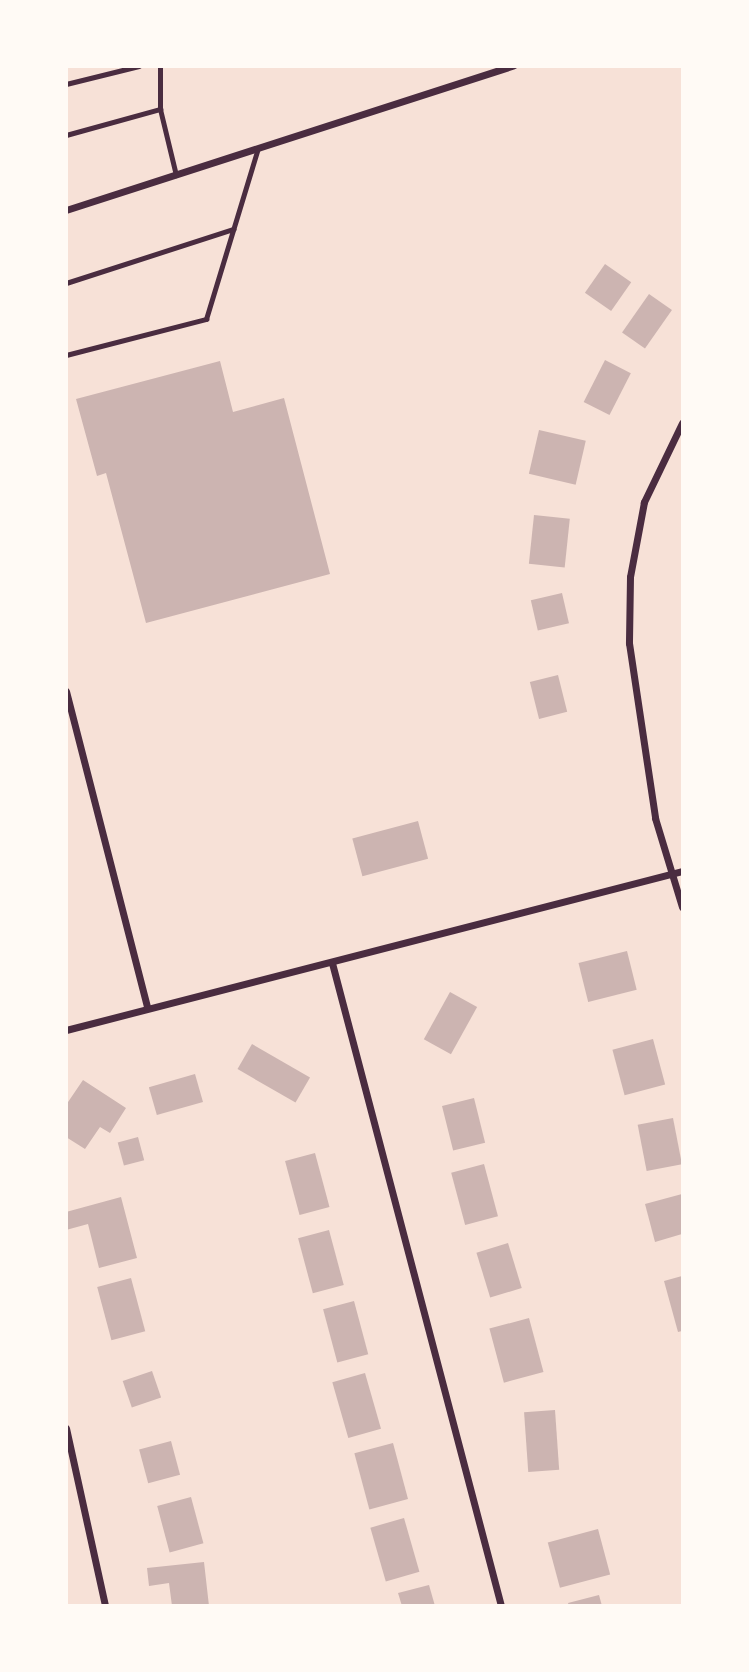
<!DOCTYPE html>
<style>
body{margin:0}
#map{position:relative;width:749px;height:1672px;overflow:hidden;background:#f7e1d7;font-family:Cabin,sans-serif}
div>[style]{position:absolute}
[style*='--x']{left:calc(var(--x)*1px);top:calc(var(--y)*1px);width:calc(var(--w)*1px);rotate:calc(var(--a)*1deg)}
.building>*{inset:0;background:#ccb4b1;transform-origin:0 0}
.service>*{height:5px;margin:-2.5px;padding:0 2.5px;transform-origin:2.5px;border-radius:2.5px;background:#4a2c40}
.minor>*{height:7px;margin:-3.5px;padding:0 3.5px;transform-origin:3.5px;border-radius:3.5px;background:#4a2c40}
span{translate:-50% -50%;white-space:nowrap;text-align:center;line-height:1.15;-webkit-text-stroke:5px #fffaf5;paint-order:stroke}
.frame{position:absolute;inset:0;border:68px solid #fffaf5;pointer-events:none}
</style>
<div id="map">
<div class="building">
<div style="left:605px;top:264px;width:32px;height:35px;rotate:35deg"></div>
<div style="left:649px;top:294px;width:28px;height:47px;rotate:35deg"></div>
<div style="left:605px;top:360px;width:29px;height:47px;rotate:27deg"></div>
<div style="clip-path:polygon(220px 361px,233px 412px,284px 398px,330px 574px,146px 623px,106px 473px,97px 476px,76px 399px)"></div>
<div style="left:539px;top:430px;width:48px;height:45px;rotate:13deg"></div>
<div style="left:534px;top:515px;width:36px;height:49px;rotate:6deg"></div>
<div style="left:562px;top:593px;width:31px;height:32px;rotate:77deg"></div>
<div style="left:558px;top:675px;width:38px;height:29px;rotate:76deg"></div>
<div style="left:418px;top:821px;width:39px;height:68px;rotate:75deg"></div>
<div style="left:627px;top:951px;width:40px;height:50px;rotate:76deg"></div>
<div style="left:450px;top:992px;width:31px;height:54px;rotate:29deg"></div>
<div style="left:653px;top:1039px;width:47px;height:42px;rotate:75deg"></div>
<div style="left:252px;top:1044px;width:67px;height:29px;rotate:30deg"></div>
<div style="left:195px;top:1074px;width:29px;height:48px;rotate:74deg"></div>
<div style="clip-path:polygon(83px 1080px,126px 1108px,110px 1133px,100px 1127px,85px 1149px,66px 1137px,66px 1105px)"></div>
<div style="left:474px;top:1098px;width:46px;height:33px;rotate:76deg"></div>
<div style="left:673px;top:1118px;width:47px;height:36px;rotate:79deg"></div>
<div style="left:138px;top:1137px;width:24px;height:21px;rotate:75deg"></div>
<div style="left:315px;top:1153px;width:56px;height:31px;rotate:75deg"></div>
<div style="left:484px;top:1164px;width:54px;height:34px;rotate:75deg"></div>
<div style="clip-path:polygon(682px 1194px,682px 1234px,655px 1242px,645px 1204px)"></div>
<div style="clip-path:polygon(121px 1197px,137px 1258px,99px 1268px,88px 1224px,66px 1230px,66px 1212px)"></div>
<div style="left:329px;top:1230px;width:57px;height:32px;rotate:75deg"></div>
<div style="left:508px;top:1243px;width:47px;height:33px;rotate:73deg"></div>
<div style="clip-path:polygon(682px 1276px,682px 1331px,678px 1332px,664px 1281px)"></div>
<div style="left:131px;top:1278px;width:55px;height:35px;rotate:75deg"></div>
<div style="left:354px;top:1301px;width:55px;height:32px;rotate:75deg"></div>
<div style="left:529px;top:1318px;width:56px;height:41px;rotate:75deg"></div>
<div style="left:152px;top:1371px;width:28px;height:31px;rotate:71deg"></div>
<div style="left:365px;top:1373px;width:58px;height:34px;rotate:74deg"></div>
<div style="left:555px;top:1410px;width:60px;height:31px;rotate:86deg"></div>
<div style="left:171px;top:1441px;width:35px;height:33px;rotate:75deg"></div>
<div style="left:393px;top:1443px;width:58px;height:40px;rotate:75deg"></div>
<div style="left:191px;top:1497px;width:48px;height:35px;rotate:75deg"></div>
<div style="left:404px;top:1518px;width:56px;height:35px;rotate:74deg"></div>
<div style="left:598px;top:1529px;width:47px;height:52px;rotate:75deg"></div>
<div style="clip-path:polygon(204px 1562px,209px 1606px,172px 1606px,169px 1583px,149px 1586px,147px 1568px)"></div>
<div style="clip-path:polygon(429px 1585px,435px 1606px,402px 1606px,398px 1593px)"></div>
<div style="clip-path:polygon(599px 1595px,602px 1606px,569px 1606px,568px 1603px)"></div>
</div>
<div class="service">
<div style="--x:160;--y:66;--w:43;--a:90"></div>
<div style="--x:160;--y:109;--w:68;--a:76.4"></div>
<div style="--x:66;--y:84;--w:75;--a:-13.9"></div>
<div style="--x:66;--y:135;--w:98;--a:-15.5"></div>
<div style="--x:66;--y:283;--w:176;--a:-17.9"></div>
<div style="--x:66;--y:355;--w:145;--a:-14.4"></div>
<div style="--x:206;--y:319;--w:179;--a:-73.1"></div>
</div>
<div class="minor">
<div style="--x:66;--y:210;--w:470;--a:-17.9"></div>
<div style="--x:682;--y:423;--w:88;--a:115.7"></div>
<div style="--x:644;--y:502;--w:76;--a:100.6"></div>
<div style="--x:630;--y:577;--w:66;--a:90.9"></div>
<div style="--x:629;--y:643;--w:177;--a:81.5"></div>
<div style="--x:655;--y:818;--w:93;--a:73.1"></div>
<div style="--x:66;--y:691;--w:325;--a:75.6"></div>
<div style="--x:332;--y:963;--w:665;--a:75.27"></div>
<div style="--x:66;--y:1030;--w:636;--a:-14.47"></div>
<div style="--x:66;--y:1428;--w:182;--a:77.6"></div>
</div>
<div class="frame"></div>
</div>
